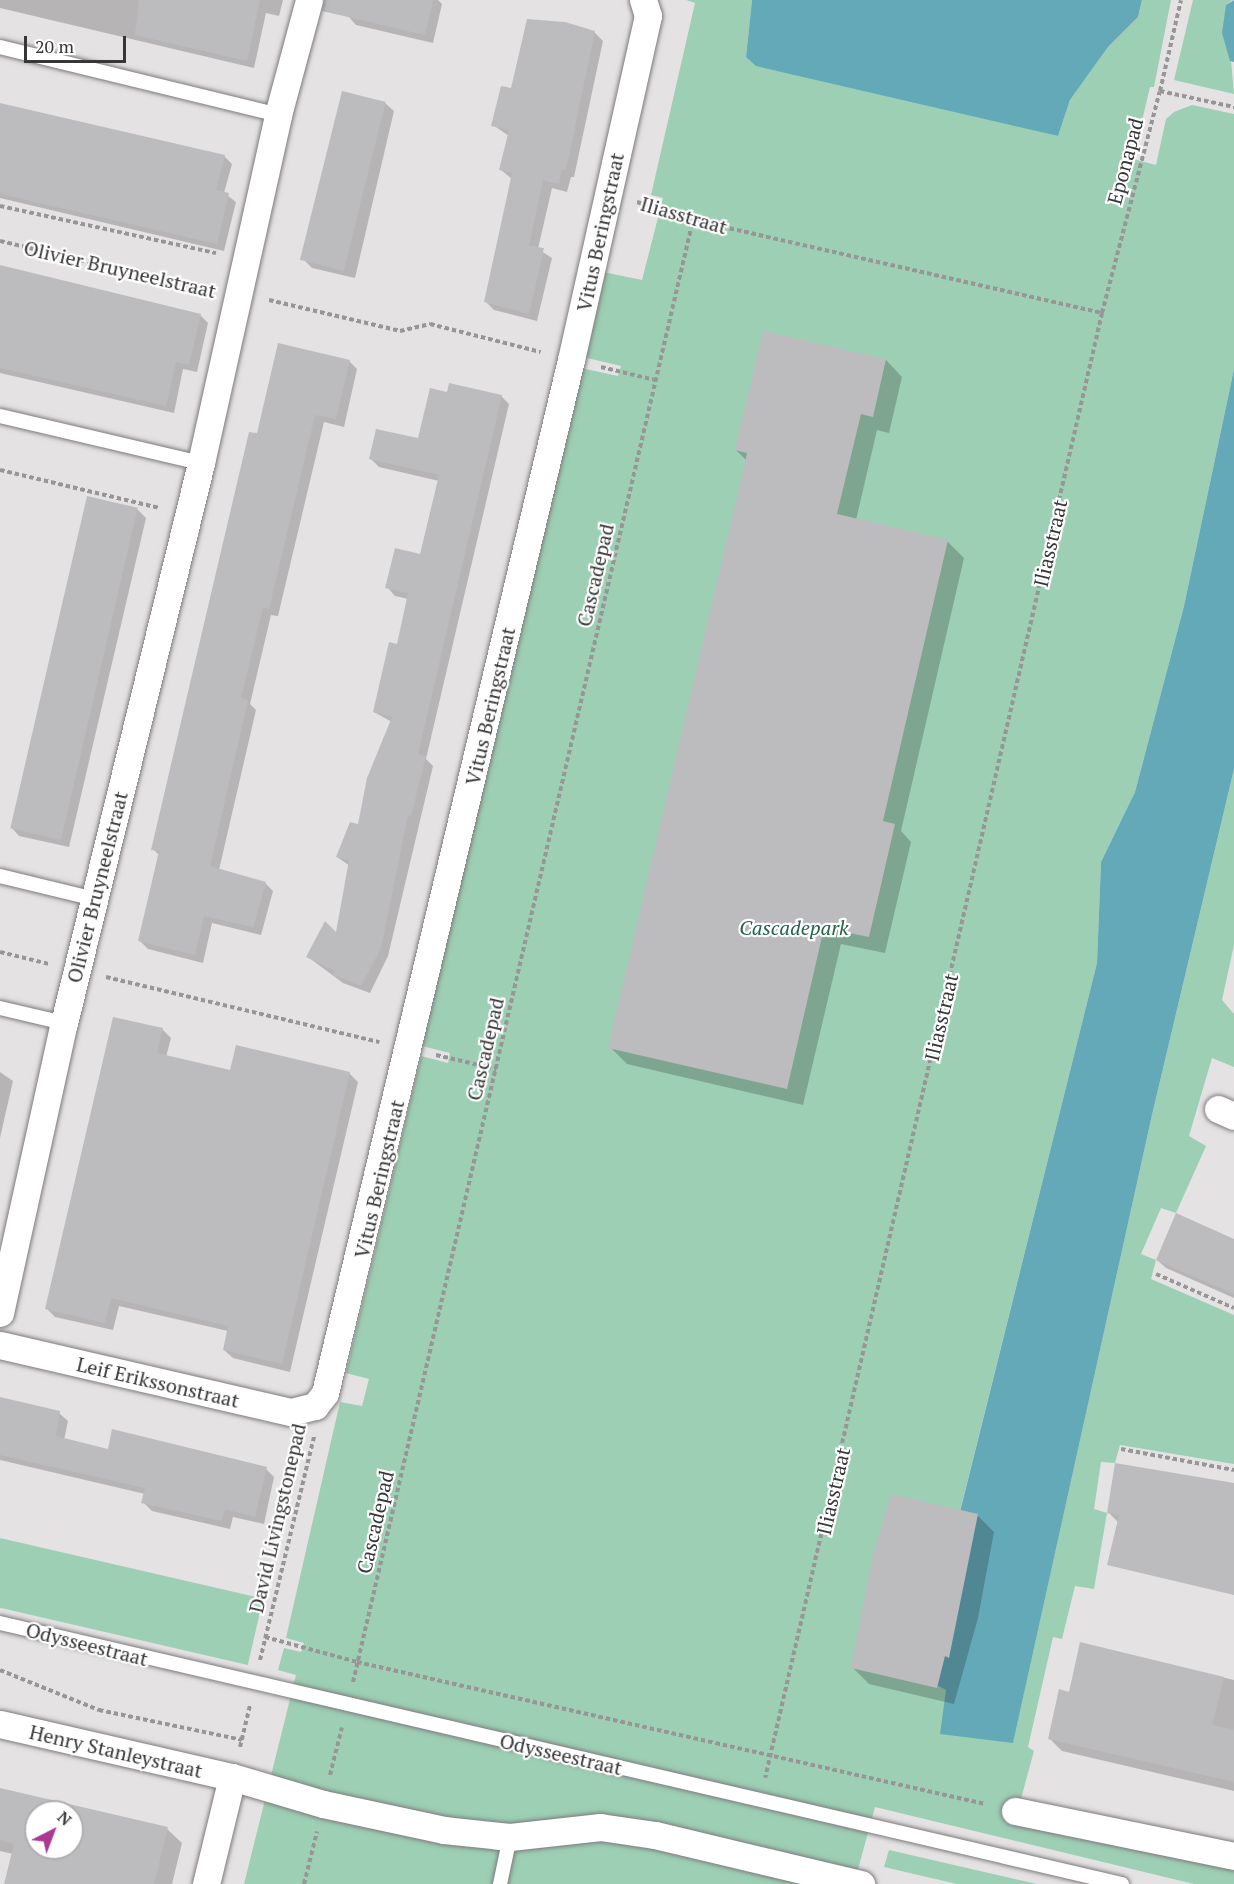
<!DOCTYPE html>
<style>
body{margin:0}
#map{position:relative;width:1234px;height:1884px;overflow:hidden;background:#e5e2e4;font-family:"PT Serif",serif}
div>[style]{position:absolute}
[style*='--x']{left:calc(var(--x)*1px);top:calc(var(--y)*1px);width:calc(var(--w)*1px);rotate:calc(var(--a)*1deg)}
.green>*{inset:0;background:#9dcfb4;transform-origin:0 0}
.water>*{inset:0;background:#64a9b7}
.shadow>*{inset:0;background:#0003}
.building>*{inset:0;background:#bcbcbf;transform-origin:0 0}
.path>*{height:4px;margin-top:-2px;transform-origin:0;background:repeating-linear-gradient(90deg,#979596 0 4.5px,transparent 0 7.5px)}
.roads{filter:drop-shadow(0 0 2px #7e7b7d) drop-shadow(0 0 2px #7e7b7d)}
.service>*{height:14px;margin:-7px;padding:0 7px;transform-origin:7px;border-radius:7px;background:#fff}
.minor>*{height:27px;margin:-13.5px;padding:0 13.5px;transform-origin:13.5px;border-radius:13.5px;background:#fff}
span{translate:-50% -50%;white-space:nowrap;text-align:center;line-height:1.15;-webkit-text-stroke:4.5px #fff;paint-order:stroke}
.street-label{font-size:20px;color:#383738}
.park-label{font-size:20px;color:#226447;font-style:italic}
.north{position:absolute;left:24px;top:1800px;width:60px;height:60px;box-sizing:border-box;background:#fff;border:2px solid #afafaf;border-radius:50%;rotate:42deg;font-size:16px;font-weight:700;line-height:24px;text-align:center;color:#383738}
.north::after{content:'';display:block;margin:auto;width:21px;height:27px;background:#ad3890;clip-path:polygon(50% 0,100% 100%,50% 72%,0 100%)}
.scale{position:absolute;left:24px;top:36px;width:102px;height:27px;box-sizing:border-box;border:3px solid #383738;border-top:0;padding-left:8px;font-size:18px;line-height:21px;white-space:nowrap;color:#383738;-webkit-text-stroke:4px #fff;paint-order:stroke}
</style>
<div id="map">
<div class="green">
<div style="clip-path:polygon(686px 0,752px 0,746px 57px,1058px 136px,1070px 100px,1108px 47px,1138px 17px,1142px 0,1171px 0,1154px 87px,1150px 87px,1133px 159px,1156px 165px,1166px 119px,1174px 112px,1192px 105px,1234px 114px,1234px 369px,1184px 606px,1135px 792px,1101px 862px,1097px 963px,919px 1675px,946px 1690px,1013px 1742px,1152px 1115px,1234px 769px,1234px 945px,1222px 1000px,1234px 1014px,1234px 1067px,1212px 1058px,1189px 1136px,1206px 1146px,1176px 1213px,1161px 1208px,1141px 1254px,1156px 1260px,1151px 1279px,1234px 1315px,1234px 1464px,1120px 1445px,1115px 1463px,1101px 1462px,1094px 1509px,1107px 1513px,1094px 1589px,1075px 1586px,1062px 1639px,1053px 1637px,1028px 1747px,1034px 1751px,1016px 1817px,1234px 1867px,1234px 1884px,1194px 1884px,875px 1807px,854px 1884px,244px 1884px,296px 1675px,278px 1670px,284px 1648px,301px 1652px,304px 1643px,286px 1638px,340px 1402px,362px 1406px,369px 1379px,346px 1373px,421px 1056px,448px 1063px,450px 1053px,422px 1046px,581px 368px,618px 376px,621px 366px,583px 357px,603px 272px,642px 280px,663px 198px,651px 195px,695px 3px)"></div>
<div style="clip-path:polygon(1193px 0,1232px 0,1226px 5px,1234px 94px,1174px 80px)"></div>
<div style="left:0;top:1538px;width:270px;height:68px;rotate:13deg"></div>
<div style="clip-path:polygon(889px 1850px,1037px 1884px,957px 1884px,884px 1867px)"></div>
</div>
<div class="water">
<div style="clip-path:polygon(752px 0,1142px 0,1138px 17px,1108px 47px,1070px 100px,1058px 136px,756px 66px,746px 57px)"></div>
<div style="clip-path:polygon(1234px 0,1234px 62px,1230px 61px,1222px 33px,1226px 5px)"></div>
<div style="clip-path:polygon(1234px 369px,1234px 769px,1152px 1115px,1013px 1743px,940px 1734px,946px 1690px,919px 1676px,1097px 963px,1101px 862px,1135px 792px,1184px 606px)"></div>
</div>
<div class="shadow">
<div style="clip-path:polygon(0 0,283px 0,279px 16px,266px 13px,254px 68px,0 8px)"></div>
<div style="clip-path:polygon(351px 0,438px 0,442px 4px,433px 43px,356px 25px,348px 16px)"></div>
<div style="clip-path:polygon(594px 32px,603px 41px,574px 177px,571px 177px,567px 192px,552px 188px,538px 249px,552px 258px,537px 321px,494px 310px,486px 302px,512px 179px,501px 170px,509px 136px,493px 125px,512px 90px)"></div>
<div style="clip-path:polygon(385px 103px,394px 111px,355px 278px,312px 268px,304px 260px)"></div>
<div style="clip-path:polygon(0 104px,224px 156px,232px 164px,224px 193px,236px 202px,224px 251px,0 198px)"></div>
<div style="clip-path:polygon(0 268px,200px 315px,208px 323px,197px 372px,183px 369px,174px 413px,0 373px)"></div>
<div style="clip-path:polygon(886px 360px,902px 377px,889px 433px,877px 430px,856px 520px,948px 542px,964px 558px,901px 831px,911px 842px,885px 953px,841px 944px,803px 1105px,627px 1064px,610px 1047px,747px 461px,736px 450px)"></div>
<div style="clip-path:polygon(349px 361px,357px 369px,344px 427px,324px 422px,278px 616px,271px 615px,250px 704px,256px 710px,219px 870px,265px 883px,273px 891px,261px 935px,212px 923px,203px 963px,148px 949px,140px 941px,160px 856px,153px 849px,258px 435px)"></div>
<div style="clip-path:polygon(449px 393px,501px 396px,509px 404px,426px 759px,433px 766px,388px 956px,370px 993px,343px 983px,308px 957px,337px 934px,350px 866px,337px 857px,359px 826px,392px 722px,374px 712px,398px 646px,408px 599px,395px 596px,387px 587px,421px 556px,439px 481px,379px 467px,371px 459px,420px 440px)"></div>
<div style="clip-path:polygon(137px 509px,146px 518px,69px 847px,19px 836px,11px 827px)"></div>
<div style="clip-path:polygon(162px 1029px,171px 1038px,166px 1057px,231px 1071px,349px 1073px,358px 1082px,290px 1372px,233px 1358px,224px 1350px,228px 1331px,119px 1306px,113px 1330px,55px 1317px,47px 1309px)"></div>
<div style="clip-path:polygon(0 1072px,13px 1081px,0 1138px)"></div>
<div style="clip-path:polygon(1234px 1240px,1234px 1298px,1166px 1268px,1157px 1260px)"></div>
<div style="clip-path:polygon(0 1399px,59px 1413px,68px 1421px,64px 1440px,109px 1450px,266px 1469px,274px 1477px,264px 1524px,233px 1517px,230px 1529px,152px 1511px,143px 1502px,145px 1494px,0 1460px)"></div>
<div style="clip-path:polygon(1234px 1485px,1234px 1542px,1118px 1522px,1108px 1512px)"></div>
<div style="clip-path:polygon(977px 1515px,994px 1532px,978px 1618px,954px 1704px,869px 1684px,852px 1667px)"></div>
<div style="clip-path:polygon(1081px 1644px,1234px 1680px,1234px 1791px,1062px 1751px,1049px 1738px,1070px 1693px)"></div>
<div style="clip-path:polygon(evenodd,0 1790px,167px 1829px,182px 1843px,172px 1884px,6px 1884px,13px 1854px,0 1851px,0 1790px,36px 1812px,72px 1812px,72px 1848px,36px 1848px,36px 1812px)"></div>
</div>
<div class="building">
<div style="clip-path:polygon(139px 0,260px 0,247px 61px,135px 35px)"></div>
<div style="clip-path:polygon(324px 0,433px 0,425px 35px,322px 11px)"></div>
<div style="clip-path:polygon(527px 19px,565px 22px,595px 31px,566px 170px,562px 169px,559px 184px,543px 180px,529px 246px,544px 248px,529px 314px,484px 302px,512px 173px,499px 170px,509px 130px,491px 126px,501px 86px,511px 88px)"></div>
<div style="left:342px;top:91px;width:45px;height:174px;rotate:14deg"></div>
<div style="clip-path:polygon(0 103px,225px 155px,216px 190px,229px 193px,217px 244px,0 194px)"></div>
<div style="clip-path:polygon(0 265px,201px 314px,189px 365px,176px 362px,166px 406px,0 368px)"></div>
<div style="clip-path:polygon(763px 331px,886px 359px,873px 417px,861px 414px,837px 514px,948px 540px,883px 821px,895px 824px,869px 937px,824px 928px,787px 1089px,608px 1048px,747px 453px,735px 450px)"></div>
<div style="clip-path:polygon(278px 343px,350px 360px,336px 419px,315px 415px,269px 609px,263px 607px,241px 698px,248px 700px,210px 866px,266px 882px,258px 911px,253px 927px,204px 916px,195px 955px,138px 941px,159px 851px,151px 850px,206px 615px,249px 432px,257px 433px)"></div>
<div style="clip-path:polygon(449px 383px,502px 395px,418px 754px,426px 756px,411px 816px,408px 815px,381px 948px,361px 986px,333px 975px,335px 971px,306px 957px,325px 921px,336px 932px,349px 860px,336px 857px,350px 822px,358px 824px,367px 778px,392px 717px,373px 712px,389px 642px,397px 644px,408px 593px,385px 588px,395px 548px,420px 554px,439px 475px,369px 459px,376px 429px,418px 438px,430px 388px,447px 392px)"></div>
<div style="left:87px;top:496px;width:52px;height:341px;rotate:13deg"></div>
<div style="clip-path:polygon(113px 1017px,163px 1028px,157px 1053px,230px 1070px,236px 1045px,350px 1072px,282px 1364px,223px 1350px,228px 1326px,165px 1311px,111px 1298px,105px 1323px,45px 1309px)"></div>
<div style="clip-path:polygon(1176px 1213px,1234px 1239px,1234px 1294px,1156px 1260px)"></div>
<div style="clip-path:polygon(0 1397px,60px 1411px,56px 1436px,108px 1449px,112px 1429px,267px 1467px,255px 1517px,225px 1509px,222px 1521px,141px 1503px,145px 1488px,0 1455px)"></div>
<div style="clip-path:polygon(1115px 1463px,1234px 1483px,1234px 1595px,1107px 1565px,1119px 1515px,1107px 1513px)"></div>
<div style="clip-path:polygon(891px 1494px,978px 1514px,949px 1658px,945px 1656px,937px 1688px,851px 1668px,873px 1554px)"></div>
<div style="clip-path:polygon(1080px 1642px,1224px 1677px,1212px 1725px,1234px 1730px,1234px 1782px,1048px 1739px,1059px 1689px,1069px 1692px)"></div>
<div style="clip-path:polygon(evenodd,0 1788px,168px 1827px,154px 1884px,4px 1884px,14px 1844px,0 1840px,0 1788px,36px 1812px,72px 1812px,72px 1848px,36px 1848px,36px 1812px)"></div>
</div>
<div class="path">
<div style="--x:1160;--y:91;--w:93;--a:-77"></div>
<div style="--x:637;--y:202;--w:59;--a:17.8"></div>
<div style="--x:693;--y:220;--w:419;--a:12.8"></div>
<div style="--x:1102;--y:313;--w:1503;--a:102.95"></div>
<div style="--x:0;--y:206;--w:221;--a:12.3"></div>
<div style="--x:0;--y:241;--w:214;--a:13.3"></div>
<div style="--x:269;--y:300;--w:135;--a:13.3"></div>
<div style="--x:400;--y:331;--w:31;--a:-13"></div>
<div style="--x:430;--y:324;--w:114;--a:14.2"></div>
<div style="--x:1102;--y:313;--w:229;--a:-75.4"></div>
<div style="--x:1160;--y:91;--w:76;--a:12.2"></div>
<div style="--x:601;--y:367;--w:56;--a:13.5"></div>
<div style="--x:0;--y:470;--w:164;--a:13.4"></div>
<div style="--x:0;--y:952;--w:50;--a:13.8"></div>
<div style="--x:106;--y:977;--w:281;--a:13.4"></div>
<div style="--x:436;--y:1055;--w:62;--a:13.1"></div>
<div style="--x:1156;--y:1274;--w:85;--a:23.6"></div>
<div style="--x:1121;--y:1449;--w:115;--a:10.5"></div>
<div style="--x:265;--y:1637;--w:95;--a:15.2"></div>
<div style="--x:357;--y:1662;--w:644;--a:12.74"></div>
<div style="--x:260;--y:1660;--w:230;--a:-76.4"></div>
<div style="--x:0;--y:1670;--w:107;--a:22"></div>
<div style="--x:99;--y:1710;--w:146;--a:11.8"></div>
<div style="--x:353;--y:1682;--w:1501;--a:-76.91"></div>
<div style="--x:240;--y:1747;--w:43;--a:-76.6"></div>
<div style="--x:330;--y:1775;--w:49;--a:-76"></div>
<div style="--x:304;--y:1884;--w:54;--a:-76"></div>
</div>
<div class="roads">
<div class="service">
<div style="--x:0;--y:47;--w:286;--a:13.7"></div>
<div style="--x:0;--y:416;--w:206;--a:13.2"></div>
<div style="--x:0;--y:876;--w:98;--a:13.6"></div>
<div style="--x:0;--y:1008;--w:66;--a:13.2"></div>
<div style="--x:0;--y:1623;--w:1152;--a:13.1"></div>
<div style="--x:500;--y:1884;--w:48;--a:-78"></div>
</div>
<div class="minor">
<div style="--x:1218;--y:1109;--w:17;--a:24"></div>
<div style="--x:0;--y:1313;--w:297;--a:-77.6"></div>
<div style="--x:64;--y:1023;--w:577;--a:-76.25"></div>
<div style="--x:201;--y:463;--w:356;--a:-77.5"></div>
<div style="--x:278;--y:115;--w:119;--a:-74.9"></div>
<div style="--x:0;--y:1345;--w:299;--a:13"></div>
<div style="--x:291;--y:1412;--w:25;--a:-14"></div>
<div style="--x:315;--y:1406;--w:16;--a:-52"></div>
<div style="--x:325;--y:1393;--w:1062;--a:-76.61"></div>
<div style="--x:571;--y:360;--w:353;--a:-77.4"></div>
<div style="--x:648;--y:16;--w:17;--a:-107"></div>
<div style="--x:0;--y:1724;--w:238;--a:12.9"></div>
<div style="--x:232;--y:1777;--w:95;--a:16.5"></div>
<div style="--x:323;--y:1804;--w:124;--a:12.1"></div>
<div style="--x:444;--y:1830;--w:66;--a:6.1"></div>
<div style="--x:510;--y:1837;--w:91;--a:-6.3"></div>
<div style="--x:600;--y:1827;--w:56;--a:8.3"></div>
<div style="--x:655;--y:1835;--w:212;--a:13.4"></div>
<div style="--x:1015;--y:1811;--w:224;--a:11.6"></div>
<div style="--x:206;--y:1884;--w:110;--a:-76.3"></div>
</div>
</div>
<div class="street-label">
<span style="left:1125px;top:161px;rotate:-75deg">Eponapad</span>
<span style="left:684px;top:215px;rotate:16deg">Iliasstraat</span>
<span style="left:600px;top:232px;rotate:-78deg">Vitus Beringstraat</span>
<span style="left:120px;top:269px;rotate:13deg">Olivier Bruyneelstraat</span>
<span style="left:1050px;top:543px;rotate:-77deg">Iliasstraat</span>
<span style="left:595px;top:575px;rotate:-77deg">Cascadepad</span>
<span style="left:490px;top:706px;rotate:-77deg">Vitus Beringstraat</span>
<span style="left:97px;top:887px;rotate:-76deg">Olivier Bruyneelstraat</span>
<span style="left:941px;top:1017px;rotate:-77deg">Iliasstraat</span>
<span style="left:485px;top:1049px;rotate:-77deg">Cascadepad</span>
<span style="left:379px;top:1179px;rotate:-77deg">Vitus Beringstraat</span>
<span style="left:158px;top:1382px;rotate:13deg">Leif Erikssonstraat</span>
<span style="left:833px;top:1491px;rotate:-77deg">Iliasstraat</span>
<span style="left:277px;top:1518px;rotate:-77deg">David Livingstonepad</span>
<span style="left:375px;top:1522px;rotate:-77deg">Cascadepad</span>
<span style="left:87px;top:1644px;rotate:14deg">Odysseestraat</span>
<span style="left:116px;top:1751px;rotate:13deg">Henry Stanleystraat</span>
<span style="left:561px;top:1754px;rotate:13deg">Odysseestraat</span>
</div>
<div class="park-label">
<span style="left:794px;top:927px">Cascadepark</span>
</div>
<div class="north">N</div>
<div class="scale">20 m</div>
</div>
